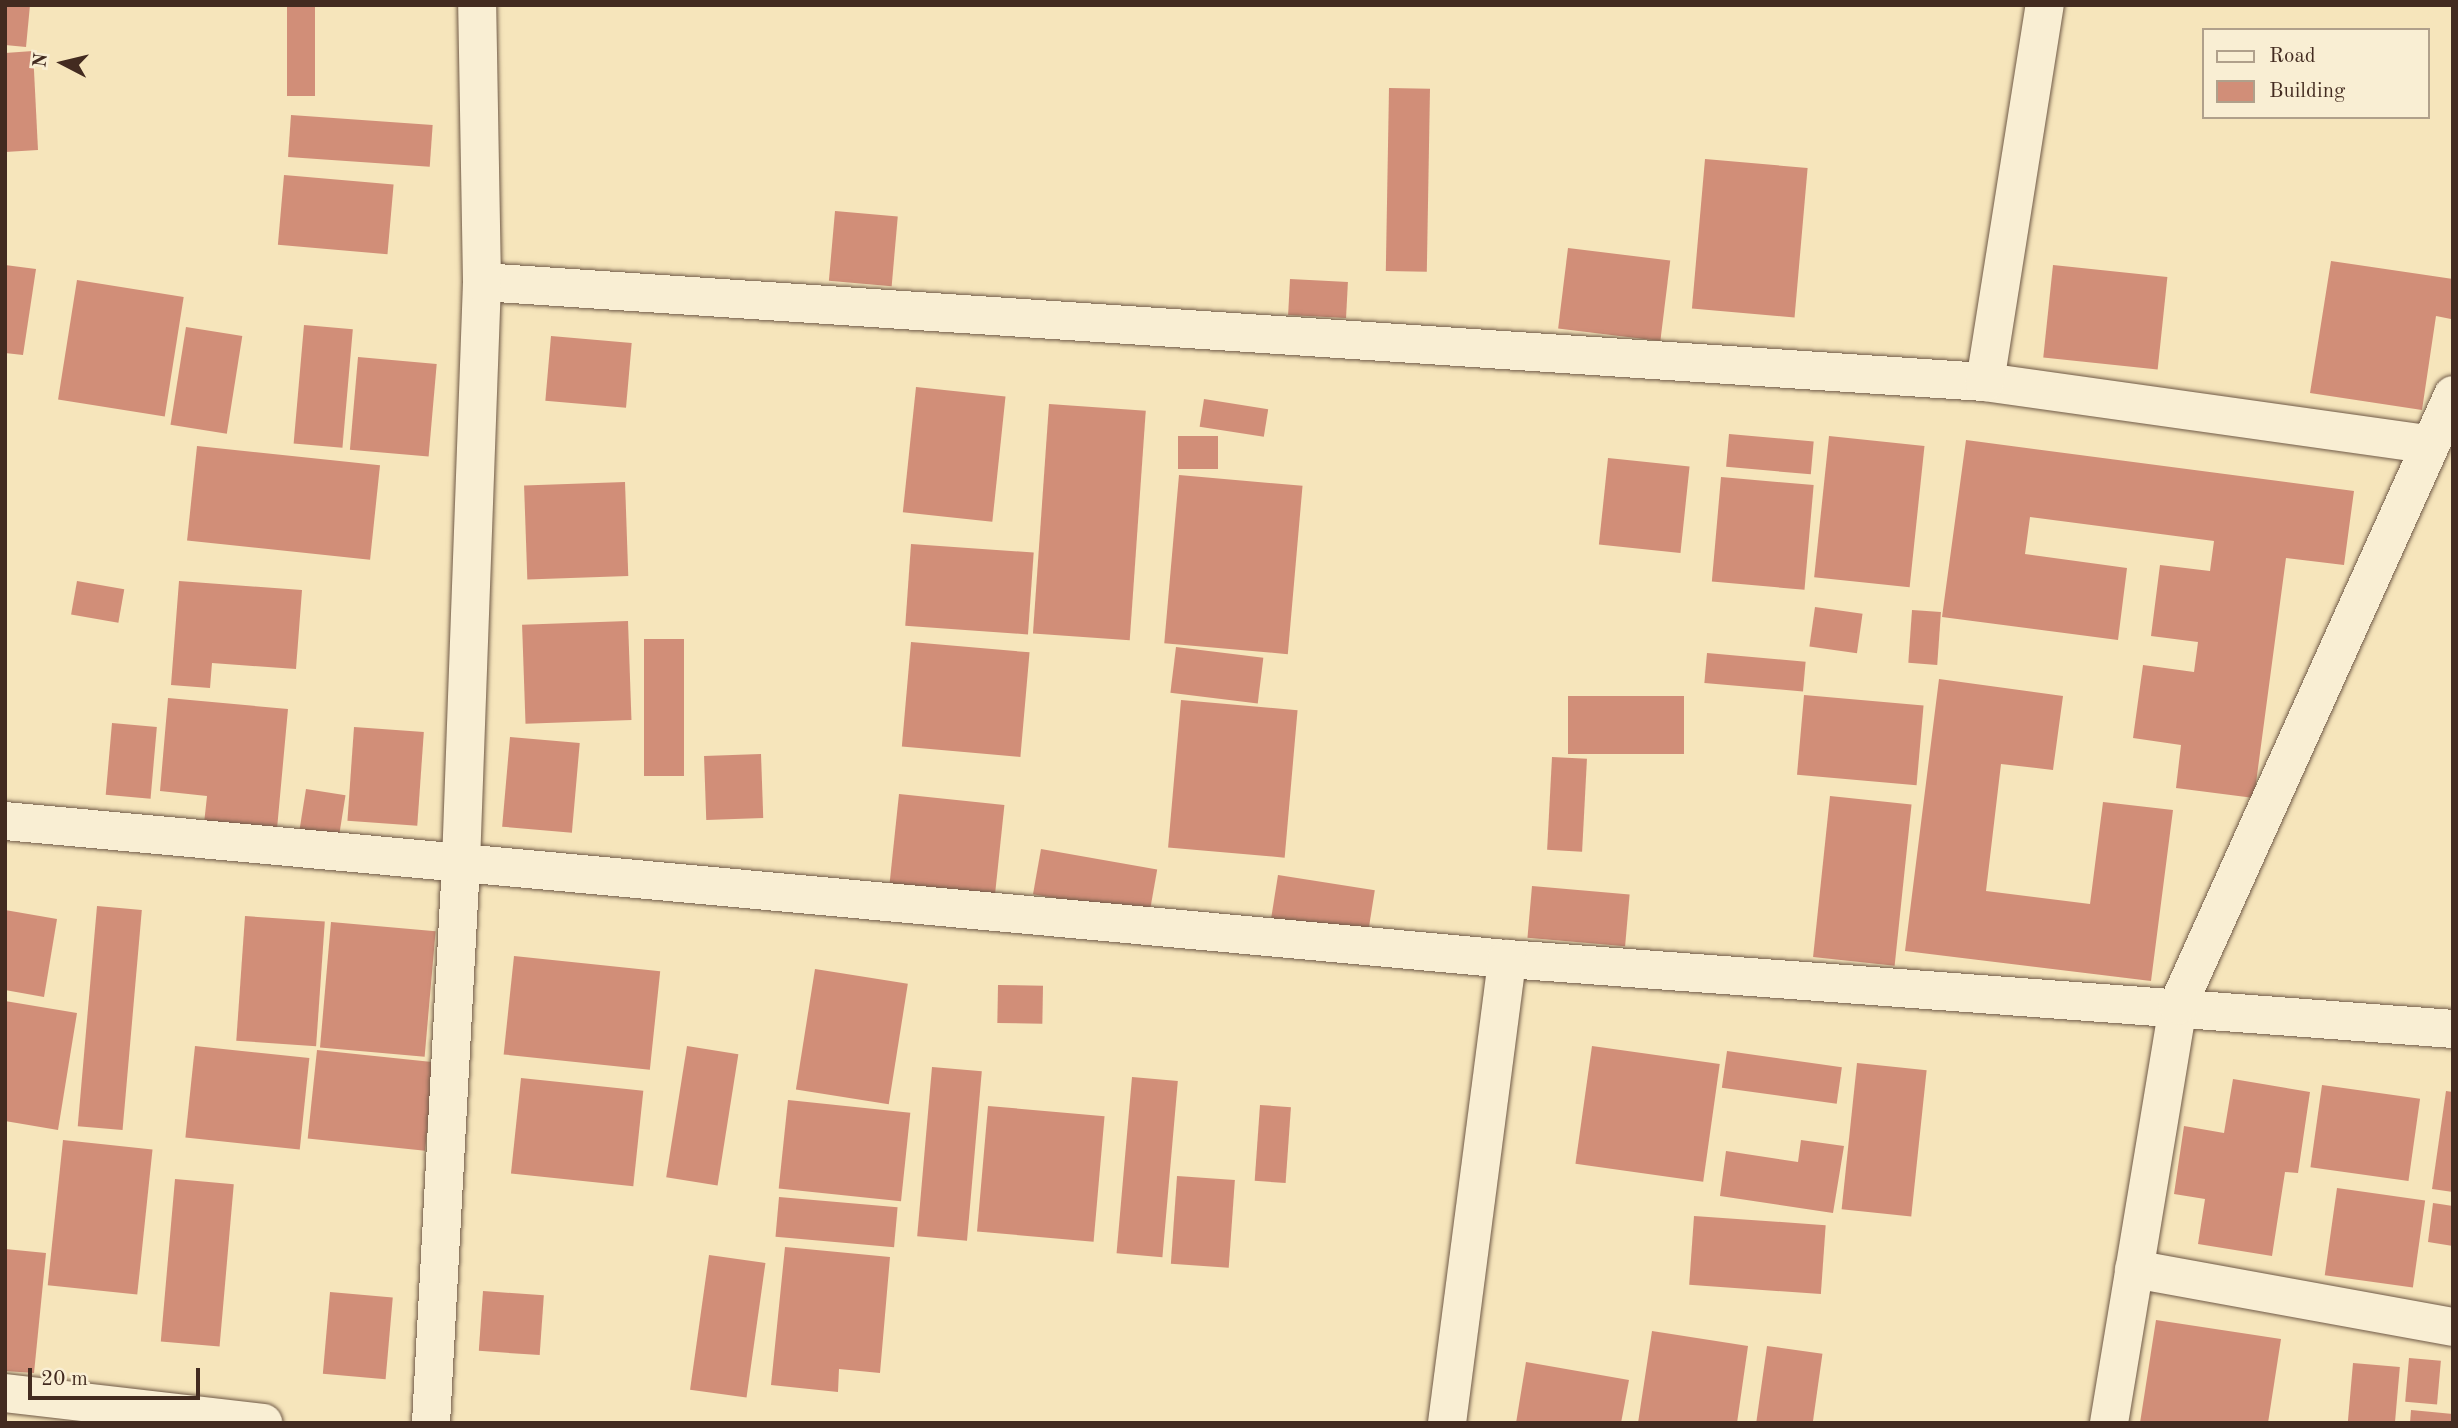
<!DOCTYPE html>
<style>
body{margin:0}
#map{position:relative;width:2458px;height:1428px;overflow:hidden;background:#f6e5bb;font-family:"Old Standard TT",serif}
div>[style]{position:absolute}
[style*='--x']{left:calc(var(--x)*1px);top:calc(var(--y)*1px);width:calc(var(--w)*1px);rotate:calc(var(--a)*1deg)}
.building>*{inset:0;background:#d18e78;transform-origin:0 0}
.roads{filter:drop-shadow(0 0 2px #705a47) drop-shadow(0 0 2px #705a47)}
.minor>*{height:38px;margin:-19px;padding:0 19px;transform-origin:19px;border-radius:19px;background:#f9eed3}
span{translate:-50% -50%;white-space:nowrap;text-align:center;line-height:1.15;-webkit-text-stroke:7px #f9eed3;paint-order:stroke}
.frame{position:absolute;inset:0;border:7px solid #432b20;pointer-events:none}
.legend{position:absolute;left:2202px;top:28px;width:228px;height:91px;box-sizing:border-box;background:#f9eed3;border:2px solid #b0a08b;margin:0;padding:9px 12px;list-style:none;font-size:21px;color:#432b20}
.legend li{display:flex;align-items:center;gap:14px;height:35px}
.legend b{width:35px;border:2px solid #b0a08b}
.north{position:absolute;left:28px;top:28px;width:70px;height:70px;-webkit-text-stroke:5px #f9eed3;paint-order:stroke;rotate:277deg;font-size:19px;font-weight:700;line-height:28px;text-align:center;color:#432b20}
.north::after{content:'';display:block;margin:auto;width:24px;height:32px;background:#432b20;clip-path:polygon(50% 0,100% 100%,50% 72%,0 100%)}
.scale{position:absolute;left:28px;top:1368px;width:172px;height:32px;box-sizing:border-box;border:4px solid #432b20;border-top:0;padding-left:9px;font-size:21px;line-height:24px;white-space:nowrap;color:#432b20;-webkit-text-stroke:5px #f9eed3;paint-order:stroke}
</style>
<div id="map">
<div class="building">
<div style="clip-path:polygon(5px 5px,30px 5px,26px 47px,5px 45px)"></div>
<div style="left:287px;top:5px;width:28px;height:91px"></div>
<div style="clip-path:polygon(33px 51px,38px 150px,5px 152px,5px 53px)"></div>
<div style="left:1389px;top:88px;width:41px;height:183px;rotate:1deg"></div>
<div style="left:291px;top:115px;width:142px;height:42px;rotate:4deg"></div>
<div style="left:1705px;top:159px;width:103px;height:150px;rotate:5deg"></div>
<div style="left:284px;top:175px;width:110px;height:70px;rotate:5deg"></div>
<div style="left:835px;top:211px;width:63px;height:70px;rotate:5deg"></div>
<div style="left:1568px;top:248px;width:103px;height:81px;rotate:7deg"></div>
<div style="clip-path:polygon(2331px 261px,2453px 279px,2451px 319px,2436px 316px,2422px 410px,2310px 393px)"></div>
<div style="clip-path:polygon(5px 265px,36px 269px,23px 355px,5px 353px)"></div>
<div style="left:2053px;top:265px;width:115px;height:93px;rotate:6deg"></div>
<div style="left:1290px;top:279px;width:58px;height:36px;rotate:3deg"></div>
<div style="left:77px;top:280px;width:108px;height:121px;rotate:9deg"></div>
<div style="left:304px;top:325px;width:49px;height:119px;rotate:5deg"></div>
<div style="left:186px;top:327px;width:57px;height:99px;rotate:9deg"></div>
<div style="left:551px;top:336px;width:81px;height:65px;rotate:5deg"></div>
<div style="left:358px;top:357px;width:79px;height:93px;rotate:5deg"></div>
<div style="left:916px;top:387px;width:90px;height:126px;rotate:6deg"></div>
<div style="left:1204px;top:399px;width:65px;height:28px;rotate:9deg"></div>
<div style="left:1049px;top:404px;width:97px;height:230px;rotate:4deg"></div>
<div style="left:1729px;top:434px;width:85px;height:33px;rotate:5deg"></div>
<div style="left:1178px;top:436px;width:40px;height:33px"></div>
<div style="left:1829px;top:436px;width:96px;height:142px;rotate:6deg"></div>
<div style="clip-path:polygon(1966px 440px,2354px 491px,2344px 565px,2286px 558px,2254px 798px,2176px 788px,2181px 745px,2133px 738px,2143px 665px,2194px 672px,2198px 642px,2151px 636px,2160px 565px,2210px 571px,2214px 541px,2030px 517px,2025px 554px,2127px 568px,2118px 640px,1942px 617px)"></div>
<div style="left:197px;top:446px;width:184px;height:95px;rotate:6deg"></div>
<div style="left:1608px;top:458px;width:82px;height:87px;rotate:6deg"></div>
<div style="left:1179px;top:475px;width:124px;height:169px;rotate:5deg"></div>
<div style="left:1721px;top:477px;width:93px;height:105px;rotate:5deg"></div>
<div style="left:625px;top:482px;width:94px;height:101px;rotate:88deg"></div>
<div style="left:911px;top:544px;width:123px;height:82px;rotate:4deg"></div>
<div style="left:77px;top:581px;width:48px;height:34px;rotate:10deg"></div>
<div style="clip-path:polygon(179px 581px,302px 590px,296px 669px,212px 663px,210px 688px,171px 685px)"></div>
<div style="left:1815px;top:607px;width:48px;height:40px;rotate:8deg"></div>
<div style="left:1912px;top:610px;width:29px;height:53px;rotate:4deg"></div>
<div style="left:628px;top:621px;width:99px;height:106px;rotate:88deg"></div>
<div style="left:644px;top:639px;width:40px;height:137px"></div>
<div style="left:911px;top:642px;width:119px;height:105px;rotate:5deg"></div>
<div style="left:1176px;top:647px;width:88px;height:46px;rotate:7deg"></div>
<div style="left:1707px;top:653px;width:99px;height:30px;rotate:5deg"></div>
<div style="clip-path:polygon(1939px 679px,2063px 696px,2053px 770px,2001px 764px,1986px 891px,2090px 904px,2103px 802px,2173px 810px,2151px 981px,1905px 951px)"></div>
<div style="left:1804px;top:695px;width:120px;height:80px;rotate:5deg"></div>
<div style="left:1684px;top:696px;width:58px;height:116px;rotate:90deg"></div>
<div style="clip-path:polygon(168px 698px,288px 709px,276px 840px,203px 833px,207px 796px,160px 791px)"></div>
<div style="left:1181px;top:700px;width:117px;height:148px;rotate:5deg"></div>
<div style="left:112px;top:723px;width:45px;height:72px;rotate:5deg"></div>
<div style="left:354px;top:727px;width:70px;height:94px;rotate:4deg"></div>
<div style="left:510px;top:737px;width:70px;height:90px;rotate:5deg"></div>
<div style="left:761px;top:754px;width:64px;height:57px;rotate:88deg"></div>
<div style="left:1552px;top:757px;width:35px;height:93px;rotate:3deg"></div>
<div style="left:306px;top:789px;width:40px;height:56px;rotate:9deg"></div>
<div style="left:899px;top:794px;width:106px;height:92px;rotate:6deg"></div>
<div style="left:1830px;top:796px;width:82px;height:162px;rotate:6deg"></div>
<div style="left:1041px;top:849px;width:118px;height:46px;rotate:10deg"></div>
<div style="left:1278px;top:875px;width:98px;height:49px;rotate:9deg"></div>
<div style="left:1532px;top:886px;width:98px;height:52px;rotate:5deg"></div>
<div style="left:97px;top:906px;width:45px;height:221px;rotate:5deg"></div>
<div style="clip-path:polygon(5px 910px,57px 919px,44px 997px,5px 990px)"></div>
<div style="left:245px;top:916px;width:80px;height:125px;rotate:4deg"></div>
<div style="left:331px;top:922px;width:105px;height:126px;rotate:5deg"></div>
<div style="left:514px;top:956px;width:147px;height:99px;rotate:6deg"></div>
<div style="left:815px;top:969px;width:94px;height:122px;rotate:9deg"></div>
<div style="left:998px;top:985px;width:45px;height:38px;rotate:1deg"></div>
<div style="clip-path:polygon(5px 1001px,77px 1013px,58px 1130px,5px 1121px)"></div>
<div style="left:195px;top:1046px;width:115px;height:92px;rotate:6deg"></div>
<div style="left:687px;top:1046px;width:52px;height:133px;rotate:9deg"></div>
<div style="left:1592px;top:1046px;width:129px;height:119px;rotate:8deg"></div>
<div style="left:317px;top:1050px;width:118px;height:89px;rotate:6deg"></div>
<div style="left:1727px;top:1051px;width:116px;height:37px;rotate:8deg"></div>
<div style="left:1857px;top:1063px;width:70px;height:147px;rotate:6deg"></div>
<div style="left:932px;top:1067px;width:50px;height:170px;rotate:5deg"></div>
<div style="left:1132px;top:1077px;width:46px;height:177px;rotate:5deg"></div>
<div style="left:521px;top:1078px;width:123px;height:96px;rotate:6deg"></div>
<div style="clip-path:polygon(2233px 1079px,2310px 1092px,2298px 1173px,2285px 1172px,2272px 1256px,2198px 1244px,2205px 1199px,2174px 1194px,2184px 1126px,2224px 1133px)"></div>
<div style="left:2322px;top:1085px;width:99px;height:83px;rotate:8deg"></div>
<div style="clip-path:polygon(2446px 1091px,2453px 1092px,2453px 1192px,2432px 1189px)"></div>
<div style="left:788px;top:1100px;width:123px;height:89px;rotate:6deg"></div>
<div style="left:1260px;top:1105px;width:31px;height:76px;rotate:4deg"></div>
<div style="left:988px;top:1106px;width:117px;height:126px;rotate:5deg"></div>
<div style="left:63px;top:1140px;width:90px;height:146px;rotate:6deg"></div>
<div style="clip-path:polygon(1801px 1140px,1844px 1146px,1833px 1213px,1720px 1196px,1726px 1151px,1798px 1162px)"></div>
<div style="left:1177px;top:1176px;width:58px;height:88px;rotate:4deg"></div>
<div style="left:175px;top:1179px;width:59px;height:163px;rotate:5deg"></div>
<div style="left:2337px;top:1188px;width:89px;height:88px;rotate:8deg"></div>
<div style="left:779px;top:1197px;width:119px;height:40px;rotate:5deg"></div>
<div style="clip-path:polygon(2433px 1203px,2453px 1206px,2453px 1246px,2428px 1242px)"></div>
<div style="left:1694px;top:1216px;width:132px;height:69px;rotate:4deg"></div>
<div style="clip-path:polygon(785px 1247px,890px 1257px,880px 1373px,839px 1369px,838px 1392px,771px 1385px)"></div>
<div style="clip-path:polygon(5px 1249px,46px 1253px,34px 1373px,5px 1371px)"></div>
<div style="left:709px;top:1255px;width:57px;height:136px;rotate:8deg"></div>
<div style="left:483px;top:1291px;width:61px;height:60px;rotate:4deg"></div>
<div style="left:330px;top:1292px;width:63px;height:82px;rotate:5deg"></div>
<div style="clip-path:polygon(2156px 1320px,2281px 1339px,2268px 1423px,2140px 1423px)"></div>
<div style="clip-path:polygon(1652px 1331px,1748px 1346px,1737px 1423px,1638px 1423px)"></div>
<div style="left:1767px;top:1346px;width:56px;height:78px;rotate:8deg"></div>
<div style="left:2409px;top:1358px;width:32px;height:44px;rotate:5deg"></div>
<div style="clip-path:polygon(1526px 1362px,1629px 1380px,1621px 1423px,1516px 1423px)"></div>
<div style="left:2353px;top:1363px;width:47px;height:60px;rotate:5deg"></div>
<div style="clip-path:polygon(2411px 1410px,2453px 1414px,2453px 1423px,2410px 1423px)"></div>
</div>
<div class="roads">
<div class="minor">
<div style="--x:482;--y:282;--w:1506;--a:3.81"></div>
<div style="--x:1985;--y:382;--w:447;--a:8"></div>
<div style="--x:1985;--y:382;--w:382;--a:-81"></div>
<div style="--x:5;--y:821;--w:1508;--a:5.25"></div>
<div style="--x:1507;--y:959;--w:949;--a:4.23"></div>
<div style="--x:2134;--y:1269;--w:324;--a:10.3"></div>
<div style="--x:5;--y:1393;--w:260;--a:6.6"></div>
<div style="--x:431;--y:1423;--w:561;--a:-86.93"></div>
<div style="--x:461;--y:863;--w:581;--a:-87.93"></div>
<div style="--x:482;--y:282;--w:277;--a:-91"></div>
<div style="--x:1447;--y:1423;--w:468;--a:-82.6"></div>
<div style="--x:2109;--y:1423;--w:424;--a:-80.6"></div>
<div style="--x:2178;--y:1005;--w:669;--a:-65.73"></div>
</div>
</div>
<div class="frame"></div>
<ul class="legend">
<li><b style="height:9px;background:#f9eed3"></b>Road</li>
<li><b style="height:19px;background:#d18e78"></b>Building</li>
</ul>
<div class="north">N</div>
<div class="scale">20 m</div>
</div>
